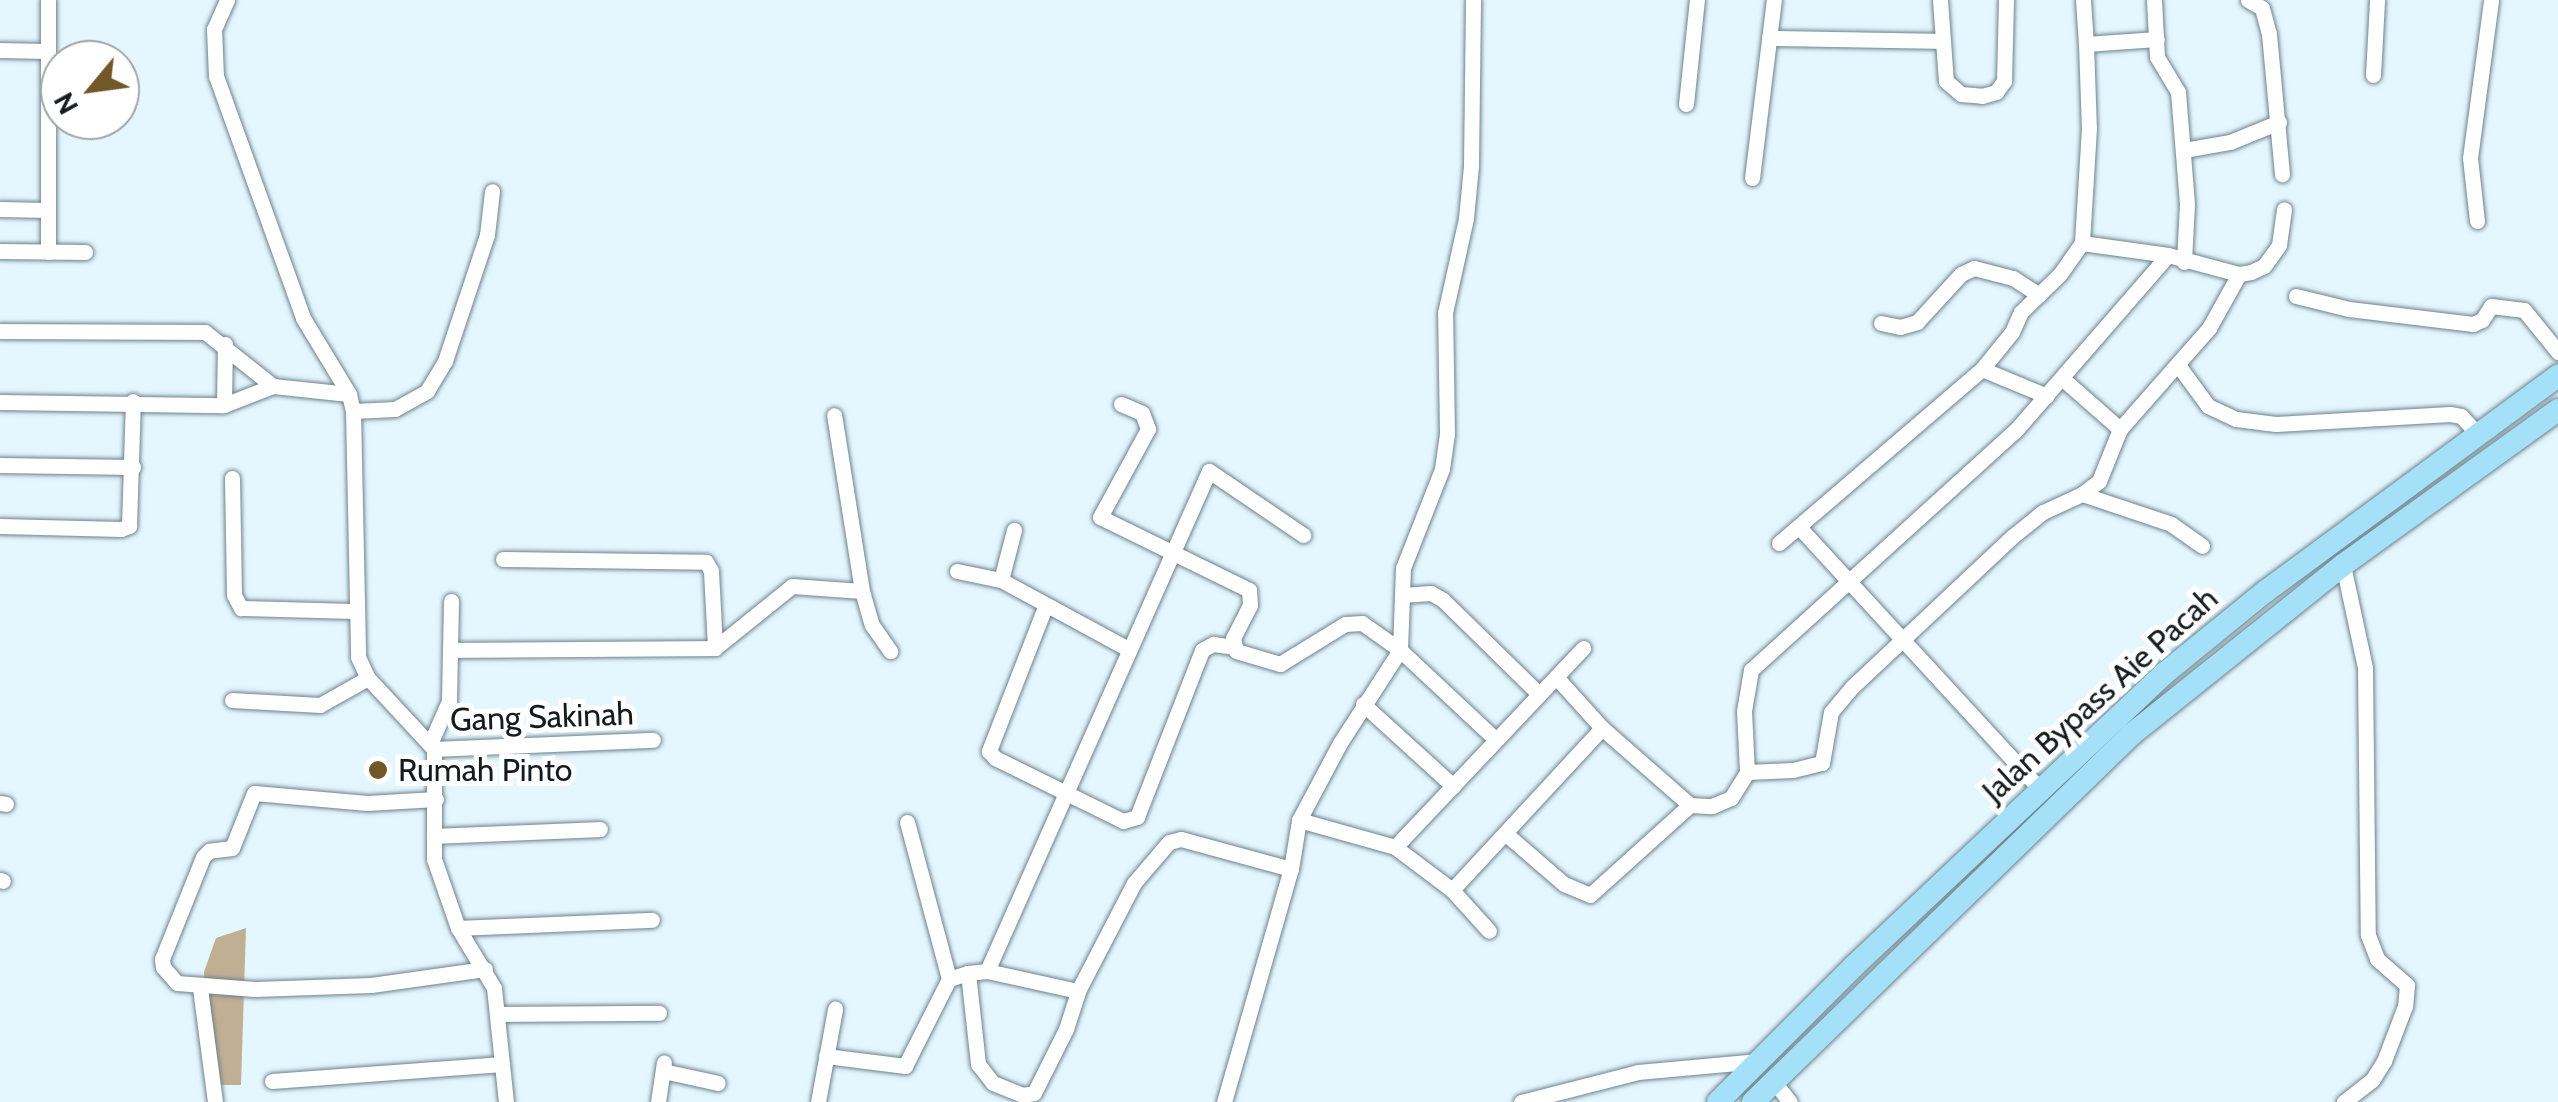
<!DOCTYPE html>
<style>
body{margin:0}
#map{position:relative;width:2558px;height:1102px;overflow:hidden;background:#e4f6fe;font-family:Cabin,sans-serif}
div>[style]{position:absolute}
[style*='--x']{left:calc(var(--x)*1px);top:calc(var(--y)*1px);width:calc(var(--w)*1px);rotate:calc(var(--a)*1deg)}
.water>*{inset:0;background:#c1af94}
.roads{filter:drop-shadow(0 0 2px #6e828b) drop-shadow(0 0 2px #6e828b)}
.minor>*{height:15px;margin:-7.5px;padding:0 7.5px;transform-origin:7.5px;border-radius:7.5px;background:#fff}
.highway>*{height:22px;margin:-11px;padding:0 11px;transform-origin:11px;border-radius:11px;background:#a4e0f8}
.dots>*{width:28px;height:28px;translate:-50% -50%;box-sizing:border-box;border:5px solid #fff;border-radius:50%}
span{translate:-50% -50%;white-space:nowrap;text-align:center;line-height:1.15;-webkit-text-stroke:10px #fff;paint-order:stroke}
.street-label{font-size:32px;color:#131b1e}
.poi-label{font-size:32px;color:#131b1e}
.left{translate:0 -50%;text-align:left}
.north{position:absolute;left:40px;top:40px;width:100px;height:100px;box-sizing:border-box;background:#fff;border:2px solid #a1a4a5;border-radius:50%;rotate:241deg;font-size:28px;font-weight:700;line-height:40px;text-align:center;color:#131b1e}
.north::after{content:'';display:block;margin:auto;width:35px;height:45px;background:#725729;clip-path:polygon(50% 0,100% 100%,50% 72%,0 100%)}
</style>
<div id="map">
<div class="water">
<div style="clip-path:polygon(246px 928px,241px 1085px,212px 1085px,204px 972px,216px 938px)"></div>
</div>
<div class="roads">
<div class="minor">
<div style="--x:48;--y:0;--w:252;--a:90"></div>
<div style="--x:227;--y:0;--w:32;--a:114"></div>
<div style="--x:214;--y:29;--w:47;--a:87.6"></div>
<div style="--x:216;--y:76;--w:257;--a:70.2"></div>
<div style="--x:303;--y:318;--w:89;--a:58.8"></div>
<div style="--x:349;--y:394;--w:17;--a:77"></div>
<div style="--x:353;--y:411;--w:246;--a:88.8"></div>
<div style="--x:358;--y:657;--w:23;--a:65"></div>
<div style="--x:368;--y:678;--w:97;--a:47.1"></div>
<div style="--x:434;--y:749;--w:110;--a:90"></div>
<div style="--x:434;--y:859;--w:73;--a:70.8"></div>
<div style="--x:458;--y:928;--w:70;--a:59"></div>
<div style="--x:494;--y:988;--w:115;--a:84"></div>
<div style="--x:1940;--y:0;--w:81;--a:85.8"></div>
<div style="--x:1946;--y:81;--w:20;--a:41"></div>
<div style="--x:1961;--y:94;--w:21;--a:5"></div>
<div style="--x:1982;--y:96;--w:15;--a:-16"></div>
<div style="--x:1996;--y:92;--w:14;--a:-54"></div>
<div style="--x:2004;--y:81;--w:81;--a:-88.6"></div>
<div style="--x:2083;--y:0;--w:44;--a:86.1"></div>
<div style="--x:2086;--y:44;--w:71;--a:-4"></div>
<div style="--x:2154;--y:0;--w:57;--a:87"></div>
<div style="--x:2157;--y:57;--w:41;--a:59"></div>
<div style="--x:2178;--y:92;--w:112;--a:85.4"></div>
<div style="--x:2187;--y:204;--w:58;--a:93"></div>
<div style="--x:2248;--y:0;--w:16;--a:30"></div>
<div style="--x:2262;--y:8;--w:27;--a:75"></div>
<div style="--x:2269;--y:34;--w:141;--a:84.7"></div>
<div style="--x:1769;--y:38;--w:171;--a:1"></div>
<div style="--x:2086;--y:44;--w:84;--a:88"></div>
<div style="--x:2089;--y:128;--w:115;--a:93.5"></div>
<div style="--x:2082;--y:243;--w:87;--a:7.9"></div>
<div style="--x:2168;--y:255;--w:73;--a:15"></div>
<div style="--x:2239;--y:274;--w:12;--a:-9"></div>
<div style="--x:2251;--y:272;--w:14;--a:-25"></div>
<div style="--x:2264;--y:266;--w:26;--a:-54"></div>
<div style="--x:2279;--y:245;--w:36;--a:-82"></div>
<div style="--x:0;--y:50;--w:48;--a:1.2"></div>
<div style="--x:2373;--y:75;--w:75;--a:-86.9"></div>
<div style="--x:1686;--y:104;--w:105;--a:-84"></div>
<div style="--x:2184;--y:150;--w:47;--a:-9.9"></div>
<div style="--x:2230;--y:142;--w:53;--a:-22.2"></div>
<div style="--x:1752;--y:178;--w:179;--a:-83"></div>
<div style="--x:0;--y:209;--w:48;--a:1.2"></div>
<div style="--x:2477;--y:221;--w:63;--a:-96.3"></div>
<div style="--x:2470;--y:158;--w:159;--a:-82.4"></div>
<div style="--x:0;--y:251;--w:85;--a:0.7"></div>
<div style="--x:2296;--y:296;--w:55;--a:13.8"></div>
<div style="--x:2349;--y:309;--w:125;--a:6.9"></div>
<div style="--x:2473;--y:324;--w:10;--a:-24"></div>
<div style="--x:2482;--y:320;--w:17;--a:-57"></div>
<div style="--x:2491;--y:306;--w:33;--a:7"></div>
<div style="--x:2524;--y:310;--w:54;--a:51"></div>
<div style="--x:1881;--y:323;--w:19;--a:12"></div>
<div style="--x:1900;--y:327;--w:18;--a:-16"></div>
<div style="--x:1917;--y:322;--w:65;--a:-47.5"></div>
<div style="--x:1961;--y:274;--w:14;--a:-25"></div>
<div style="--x:1974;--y:268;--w:40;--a:14.4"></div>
<div style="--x:2013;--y:278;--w:31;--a:33"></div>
<div style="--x:0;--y:331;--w:205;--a:0.3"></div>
<div style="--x:205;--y:332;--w:87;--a:38.5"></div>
<div style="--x:273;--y:386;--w:76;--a:6"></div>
<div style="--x:2178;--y:365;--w:51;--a:53.8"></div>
<div style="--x:2208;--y:406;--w:31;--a:25"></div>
<div style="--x:2236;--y:419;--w:40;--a:7.1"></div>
<div style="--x:2276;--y:424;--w:174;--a:-3.3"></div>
<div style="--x:2450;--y:414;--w:11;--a:10"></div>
<div style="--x:2461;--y:416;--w:23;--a:47"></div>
<div style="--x:1982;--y:369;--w:70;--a:22.6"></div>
<div style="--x:2063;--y:379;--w:76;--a:41.3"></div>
<div style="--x:0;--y:402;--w:224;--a:0.8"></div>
<div style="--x:224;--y:405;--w:53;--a:-21.2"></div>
<div style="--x:1121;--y:404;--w:23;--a:23"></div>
<div style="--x:1142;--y:413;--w:17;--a:69"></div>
<div style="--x:1148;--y:429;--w:100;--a:118.6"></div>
<div style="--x:1100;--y:517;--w:166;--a:26.1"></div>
<div style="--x:1249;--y:590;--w:15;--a:86"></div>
<div style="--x:1250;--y:605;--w:37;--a:117"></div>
<div style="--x:1233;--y:638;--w:13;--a:77"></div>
<div style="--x:1236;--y:651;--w:46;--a:16.5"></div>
<div style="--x:1280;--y:664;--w:76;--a:-31.6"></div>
<div style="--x:1345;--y:624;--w:17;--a:-3"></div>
<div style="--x:1362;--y:623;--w:47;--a:35.4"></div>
<div style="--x:1400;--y:650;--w:129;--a:43.1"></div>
<div style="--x:224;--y:405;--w:61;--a:-89.1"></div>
<div style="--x:353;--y:411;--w:42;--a:-2.7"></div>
<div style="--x:395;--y:409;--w:37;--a:-29"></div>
<div style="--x:427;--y:391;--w:35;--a:-59"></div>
<div style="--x:445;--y:361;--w:133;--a:-71.6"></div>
<div style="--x:487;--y:235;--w:44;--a:-83.5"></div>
<div style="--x:0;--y:465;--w:133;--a:0.9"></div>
<div style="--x:232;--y:478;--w:117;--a:89"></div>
<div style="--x:234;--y:595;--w:15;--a:62"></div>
<div style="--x:241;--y:608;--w:115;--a:1.5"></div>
<div style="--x:2082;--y:494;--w:94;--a:18.6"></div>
<div style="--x:2171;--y:524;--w:38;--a:35"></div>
<div style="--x:0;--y:526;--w:121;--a:1.4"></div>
<div style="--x:121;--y:529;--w:9;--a:-21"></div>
<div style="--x:129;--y:526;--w:125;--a:-88.2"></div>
<div style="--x:1799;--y:527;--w:355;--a:47.4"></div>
<div style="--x:1779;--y:543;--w:267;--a:-40.6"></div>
<div style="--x:1982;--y:369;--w:48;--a:-51"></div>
<div style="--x:2012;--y:332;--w:22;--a:-66"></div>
<div style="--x:2021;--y:312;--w:54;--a:-44.3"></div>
<div style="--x:2060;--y:274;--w:38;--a:-55"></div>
<div style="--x:503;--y:559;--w:203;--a:0.8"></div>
<div style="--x:706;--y:562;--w:10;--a:61"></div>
<div style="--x:711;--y:571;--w:77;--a:87"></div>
<div style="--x:2343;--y:565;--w:105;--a:77.9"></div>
<div style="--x:2365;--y:668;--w:267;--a:89.4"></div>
<div style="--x:2368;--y:935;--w:26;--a:69"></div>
<div style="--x:2377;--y:959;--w:40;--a:41"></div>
<div style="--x:2407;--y:985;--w:21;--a:95"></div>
<div style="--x:2405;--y:1006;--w:59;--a:110.9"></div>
<div style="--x:2384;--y:1061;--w:22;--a:122"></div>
<div style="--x:2372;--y:1080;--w:36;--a:142"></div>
<div style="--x:957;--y:571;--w:45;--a:11.6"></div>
<div style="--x:1001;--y:580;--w:145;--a:28.5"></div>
<div style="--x:1001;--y:580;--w:52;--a:-75.4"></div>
<div style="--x:862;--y:591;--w:35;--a:74"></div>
<div style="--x:872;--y:625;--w:32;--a:55"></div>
<div style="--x:1402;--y:595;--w:29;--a:-4"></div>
<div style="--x:1431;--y:593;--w:14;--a:30"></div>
<div style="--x:1443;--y:600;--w:133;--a:44.4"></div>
<div style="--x:1045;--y:607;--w:155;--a:111.3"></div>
<div style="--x:989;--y:751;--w:9;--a:49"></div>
<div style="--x:995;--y:758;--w:143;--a:26.2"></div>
<div style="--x:1123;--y:821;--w:15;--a:-16"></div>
<div style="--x:1137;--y:817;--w:179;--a:-68.7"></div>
<div style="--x:1202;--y:650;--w:13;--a:-29"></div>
<div style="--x:1213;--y:644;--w:21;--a:8"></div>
<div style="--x:450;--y:650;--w:49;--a:-88.8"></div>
<div style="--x:1557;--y:678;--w:67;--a:48"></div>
<div style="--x:1602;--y:728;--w:117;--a:41.2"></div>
<div style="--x:1690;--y:805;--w:22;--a:3"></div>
<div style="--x:1712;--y:806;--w:21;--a:-23"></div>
<div style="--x:1731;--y:798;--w:31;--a:-58"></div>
<div style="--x:1747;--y:772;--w:61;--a:-92.8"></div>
<div style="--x:1744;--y:711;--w:42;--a:-80.3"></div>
<div style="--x:1751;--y:670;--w:356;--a:-42.2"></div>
<div style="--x:2015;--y:431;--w:233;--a:-49"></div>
<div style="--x:232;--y:700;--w:88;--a:3.3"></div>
<div style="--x:320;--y:705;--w:55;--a:-29.4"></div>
<div style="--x:1363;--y:704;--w:122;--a:42.3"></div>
<div style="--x:430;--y:744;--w:47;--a:-66.2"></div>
<div style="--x:449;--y:701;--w:51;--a:-88.9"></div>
<div style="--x:450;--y:650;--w:265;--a:-0.4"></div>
<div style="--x:715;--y:648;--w:99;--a:-38.8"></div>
<div style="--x:792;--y:586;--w:70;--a:4.1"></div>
<div style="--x:862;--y:591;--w:178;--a:-99"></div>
<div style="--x:434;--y:749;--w:219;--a:-2.4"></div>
<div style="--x:1747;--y:772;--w:46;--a:-2.5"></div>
<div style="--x:1793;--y:770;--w:30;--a:-14"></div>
<div style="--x:1822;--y:763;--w:52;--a:-80"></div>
<div style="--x:1831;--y:712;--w:33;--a:-50"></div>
<div style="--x:1852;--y:687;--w:221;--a:-43.2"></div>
<div style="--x:2013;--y:536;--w:38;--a:-39"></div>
<div style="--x:2043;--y:512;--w:43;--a:-24.8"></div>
<div style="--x:2082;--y:494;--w:21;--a:-37"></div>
<div style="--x:2099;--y:481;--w:56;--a:-68"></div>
<div style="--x:2120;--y:429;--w:135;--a:-48.6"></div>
<div style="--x:2209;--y:328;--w:62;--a:-60.9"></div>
<div style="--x:436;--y:799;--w:69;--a:176.7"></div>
<div style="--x:367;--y:803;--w:113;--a:-174.9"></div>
<div style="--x:254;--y:793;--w:59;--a:111.8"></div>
<div style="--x:232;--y:848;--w:23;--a:173"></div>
<div style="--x:209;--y:851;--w:8;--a:135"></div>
<div style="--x:203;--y:857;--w:110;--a:111.9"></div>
<div style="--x:162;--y:959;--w:8;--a:83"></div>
<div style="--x:163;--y:967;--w:21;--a:49"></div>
<div style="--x:177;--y:983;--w:78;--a:4.4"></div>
<div style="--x:255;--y:989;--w:116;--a:-2"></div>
<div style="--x:371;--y:985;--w:115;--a:-8"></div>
<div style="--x:0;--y:803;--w:6;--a:9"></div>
<div style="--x:1299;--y:820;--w:100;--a:15.7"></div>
<div style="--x:1395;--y:847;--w:71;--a:37"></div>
<div style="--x:1452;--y:890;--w:221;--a:-47.2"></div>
<div style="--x:907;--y:822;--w:163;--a:75"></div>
<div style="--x:1506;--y:834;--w:77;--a:40.8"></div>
<div style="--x:1564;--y:884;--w:28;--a:23"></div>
<div style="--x:1590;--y:895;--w:135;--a:-42"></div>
<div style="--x:434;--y:836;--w:166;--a:-2.4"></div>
<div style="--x:1395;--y:847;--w:274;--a:-46.6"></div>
<div style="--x:0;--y:880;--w:3;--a:18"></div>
<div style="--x:1452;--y:890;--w:55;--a:47.9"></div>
<div style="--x:458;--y:928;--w:194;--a:-2.4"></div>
<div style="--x:987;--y:971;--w:547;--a:-66.06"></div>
<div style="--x:1209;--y:471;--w:114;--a:34.2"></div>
<div style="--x:968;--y:973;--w:92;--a:83.7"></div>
<div style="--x:978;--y:1064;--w:24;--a:52"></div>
<div style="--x:993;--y:1083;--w:31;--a:22"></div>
<div style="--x:1022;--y:1095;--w:12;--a:-9"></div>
<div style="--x:1034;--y:1093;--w:72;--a:-63.4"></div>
<div style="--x:1066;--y:1029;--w:40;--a:-72"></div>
<div style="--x:1078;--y:991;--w:122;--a:-62.6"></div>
<div style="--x:1134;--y:883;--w:54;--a:-49.5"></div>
<div style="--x:1169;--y:842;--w:12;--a:-14"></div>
<div style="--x:1181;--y:839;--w:114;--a:15.3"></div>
<div style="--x:200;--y:988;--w:115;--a:82.5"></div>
<div style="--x:500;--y:1014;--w:159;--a:-0.4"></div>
<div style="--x:826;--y:1056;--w:80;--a:7.2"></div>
<div style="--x:905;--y:1066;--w:97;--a:-63.2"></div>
<div style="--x:949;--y:979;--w:20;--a:-18"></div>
<div style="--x:968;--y:973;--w:19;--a:-6"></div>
<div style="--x:987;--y:971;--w:93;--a:12.4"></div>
<div style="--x:663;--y:1071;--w:56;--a:12.3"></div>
<div style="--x:272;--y:1081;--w:231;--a:-4.2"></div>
<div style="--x:1775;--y:1083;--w:24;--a:52"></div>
<div style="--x:658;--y:1102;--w:40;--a:-81.5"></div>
<div style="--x:818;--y:1102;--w:95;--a:-79.6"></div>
<div style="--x:1224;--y:1102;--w:242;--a:-74"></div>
<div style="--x:1291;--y:869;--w:50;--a:-80.7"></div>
<div style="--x:1299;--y:820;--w:87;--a:-62"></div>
<div style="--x:1340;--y:743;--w:111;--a:-57.2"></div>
<div style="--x:1400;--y:650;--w:82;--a:-87.9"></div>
<div style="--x:1403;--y:568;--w:106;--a:-68.5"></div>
<div style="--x:1442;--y:469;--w:35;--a:-82"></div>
<div style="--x:1447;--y:434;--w:121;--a:-90.9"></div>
<div style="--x:1445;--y:313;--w:97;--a:-77.5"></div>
<div style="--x:1466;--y:218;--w:52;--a:-84.5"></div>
<div style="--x:1471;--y:166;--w:166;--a:-89.3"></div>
<div style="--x:1521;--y:1102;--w:121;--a:-14.4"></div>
<div style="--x:1638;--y:1072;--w:121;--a:-5.2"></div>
</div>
<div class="highway">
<div style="--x:1718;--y:1102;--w:191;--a:-45"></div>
<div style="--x:1853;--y:967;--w:429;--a:-43.3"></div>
<div style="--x:2165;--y:673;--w:130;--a:-39.1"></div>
<div style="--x:2266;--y:591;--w:363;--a:-36.4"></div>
<div style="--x:1753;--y:1102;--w:528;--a:-44.16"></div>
<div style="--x:2132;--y:734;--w:270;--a:-38.7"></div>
<div style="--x:2343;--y:565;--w:265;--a:-35.8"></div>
</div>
</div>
<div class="dots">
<div style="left:378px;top:770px;background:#725729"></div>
</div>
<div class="street-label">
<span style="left:2100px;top:695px;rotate:-42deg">Jalan Bypass Aie Pacah</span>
<span style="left:542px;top:717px;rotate:-2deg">Gang Sakinah</span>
</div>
<div class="poi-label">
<span class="left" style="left:398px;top:770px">Rumah Pinto</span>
</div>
<div class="north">N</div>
</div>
